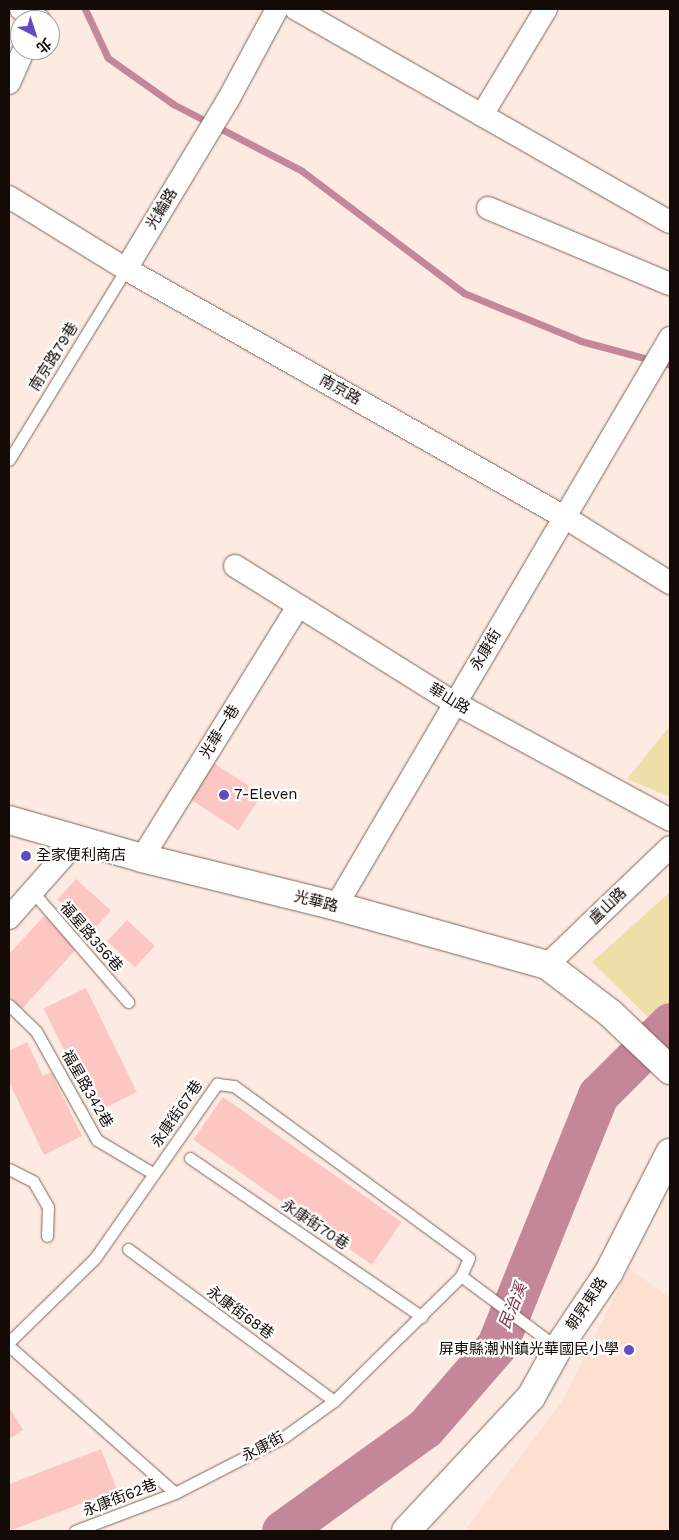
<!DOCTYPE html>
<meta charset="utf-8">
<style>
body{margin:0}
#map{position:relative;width:679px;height:1540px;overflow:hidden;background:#fdebe3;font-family:"Work Sans","Noto Sans TC",sans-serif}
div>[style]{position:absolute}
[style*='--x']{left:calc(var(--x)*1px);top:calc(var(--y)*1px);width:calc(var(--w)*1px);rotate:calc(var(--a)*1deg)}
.built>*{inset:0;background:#fee0d2}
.green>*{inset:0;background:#eedfa9}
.stream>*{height:7px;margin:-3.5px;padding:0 3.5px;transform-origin:3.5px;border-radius:3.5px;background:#c4879a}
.river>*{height:41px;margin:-20.5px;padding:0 20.5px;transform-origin:20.5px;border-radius:20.5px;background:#c4879a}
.building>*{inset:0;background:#fcc6c2;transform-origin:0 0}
.roads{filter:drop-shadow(0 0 1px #7e6458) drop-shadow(0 0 1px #7e6458)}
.service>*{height:11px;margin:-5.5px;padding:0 5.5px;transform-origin:5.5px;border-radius:5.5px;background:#fff}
.minor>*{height:22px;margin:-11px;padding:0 11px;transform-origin:11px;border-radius:11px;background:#fff}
.tertiary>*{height:28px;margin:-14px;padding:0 14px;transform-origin:14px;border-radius:14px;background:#fff}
.dots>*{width:14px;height:14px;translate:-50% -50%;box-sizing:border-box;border:2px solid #fff;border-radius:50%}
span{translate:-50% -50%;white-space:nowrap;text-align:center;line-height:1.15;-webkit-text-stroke:4.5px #fff;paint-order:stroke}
.street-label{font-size:15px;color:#140a06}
.poi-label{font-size:15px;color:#140a06}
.left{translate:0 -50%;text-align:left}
.right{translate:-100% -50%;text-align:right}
.water-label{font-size:16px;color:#7a304c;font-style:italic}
.frame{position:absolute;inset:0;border:10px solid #140a06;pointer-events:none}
.north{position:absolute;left:10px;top:10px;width:50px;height:50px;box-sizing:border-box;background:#fff;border:1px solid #a19d9b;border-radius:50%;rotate:140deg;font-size:14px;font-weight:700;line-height:20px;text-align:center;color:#140a06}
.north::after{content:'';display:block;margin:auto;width:18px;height:22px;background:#6449c2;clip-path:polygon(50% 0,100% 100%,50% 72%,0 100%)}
</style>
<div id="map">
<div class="built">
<div style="clip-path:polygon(629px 1268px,670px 1298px,670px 1531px,464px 1531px,562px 1401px)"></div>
</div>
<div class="green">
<div style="clip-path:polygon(670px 726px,670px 797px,627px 779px)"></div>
<div style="clip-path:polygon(670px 892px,670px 1039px,592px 962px)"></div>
</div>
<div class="stream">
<div style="--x:85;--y:9;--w:54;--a:64.9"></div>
<div style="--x:108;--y:58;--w:80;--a:35.3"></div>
<div style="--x:173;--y:104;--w:145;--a:27.4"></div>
<div style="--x:302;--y:171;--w:203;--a:37"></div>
<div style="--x:464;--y:293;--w:126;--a:22.3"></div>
<div style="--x:581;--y:341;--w:92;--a:15.1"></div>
</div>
<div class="river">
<div style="--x:282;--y:1531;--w:176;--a:-35.8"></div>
<div style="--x:425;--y:1428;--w:110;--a:-49.1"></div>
<div style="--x:497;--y:1345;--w:270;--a:-68"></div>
<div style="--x:598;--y:1095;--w:102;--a:-45"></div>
</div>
<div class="building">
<div style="left:209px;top:760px;width:63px;height:43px;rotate:33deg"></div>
<div style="left:76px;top:879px;width:47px;height:28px;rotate:42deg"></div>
<div style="clip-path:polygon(44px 916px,78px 947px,22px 1009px,9px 997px,9px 954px)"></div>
<div style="left:127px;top:920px;width:38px;height:29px;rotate:43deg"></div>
<div style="left:86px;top:988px;width:116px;height:47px;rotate:64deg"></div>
<div style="clip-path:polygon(27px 1042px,43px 1076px,51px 1072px,82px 1136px,44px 1155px,9px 1082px,9px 1051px)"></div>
<div style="left:223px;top:1097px;width:218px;height:52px;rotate:35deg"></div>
<div style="clip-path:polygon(9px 1407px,23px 1430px,9px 1439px)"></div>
<div style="clip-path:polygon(101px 1449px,117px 1490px,9px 1531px,9px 1484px)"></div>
</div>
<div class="roads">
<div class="service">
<div style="--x:9;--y:460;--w:224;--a:-58.5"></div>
<div style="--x:32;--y:891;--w:147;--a:49.1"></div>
<div style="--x:9;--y:1005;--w:37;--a:44"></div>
<div style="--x:36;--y:1031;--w:125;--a:60.8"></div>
<div style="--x:97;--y:1140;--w:66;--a:30.8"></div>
<div style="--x:190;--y:1158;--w:281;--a:34.4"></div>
<div style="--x:9;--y:1169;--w:27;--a:27"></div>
<div style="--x:33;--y:1181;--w:30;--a:60"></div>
<div style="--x:48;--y:1207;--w:29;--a:92"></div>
<div style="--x:128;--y:1249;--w:256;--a:36.4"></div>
<div style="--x:9;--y:1342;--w:120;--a:-44.3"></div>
<div style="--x:95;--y:1258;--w:213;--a:-55"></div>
<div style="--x:217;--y:1084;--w:17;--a:7"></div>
<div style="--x:234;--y:1086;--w:291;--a:36.2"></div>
<div style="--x:469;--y:1258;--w:20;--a:114"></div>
<div style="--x:9;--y:1346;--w:222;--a:41.5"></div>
<div style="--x:75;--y:1531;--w:107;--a:-20.8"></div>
<div style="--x:175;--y:1493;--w:123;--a:-27.2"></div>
<div style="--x:284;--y:1437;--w:62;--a:-35.8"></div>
<div style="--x:334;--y:1401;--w:178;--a:-44.5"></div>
<div style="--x:461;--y:1276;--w:121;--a:36.6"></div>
</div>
<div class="minor">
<div style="--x:21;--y:9;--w:21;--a:31"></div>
<div style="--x:296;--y:9;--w:430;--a:29.7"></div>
<div style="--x:9;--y:83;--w:36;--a:-66"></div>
<div style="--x:482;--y:115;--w:124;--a:-58.9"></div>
<div style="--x:9;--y:197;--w:137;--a:31.6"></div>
<div style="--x:126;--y:269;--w:506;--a:29.51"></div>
<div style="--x:566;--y:518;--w:123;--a:32"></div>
<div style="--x:488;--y:208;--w:197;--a:22.7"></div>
<div style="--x:126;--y:269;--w:197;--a:-58.9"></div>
<div style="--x:228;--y:100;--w:103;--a:-61.7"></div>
<div style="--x:235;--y:566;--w:257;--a:32"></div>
<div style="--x:453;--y:702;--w:247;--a:28.5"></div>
<div style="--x:142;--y:858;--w:296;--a:-58.2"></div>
<div style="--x:336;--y:906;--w:659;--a:-59.54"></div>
<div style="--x:9;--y:918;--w:106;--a:-48.5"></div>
<div style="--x:547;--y:965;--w:170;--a:-43.8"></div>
</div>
<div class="tertiary">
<div style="--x:9;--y:820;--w:138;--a:15.9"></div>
<div style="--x:142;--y:858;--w:200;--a:13.9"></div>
<div style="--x:336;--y:906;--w:219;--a:15.6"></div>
<div style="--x:547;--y:965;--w:79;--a:37.3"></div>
<div style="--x:610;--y:1013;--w:83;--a:43.5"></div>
<div style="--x:406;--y:1531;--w:183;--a:-47"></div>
<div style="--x:531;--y:1397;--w:56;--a:-61.1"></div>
<div style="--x:558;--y:1348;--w:92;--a:-56.1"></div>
<div style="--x:609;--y:1272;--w:134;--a:-62.9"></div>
</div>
</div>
<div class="dots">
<div style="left:224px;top:795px;background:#6449c2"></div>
<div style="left:26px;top:856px;background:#6449c2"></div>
<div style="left:629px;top:1350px;background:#6449c2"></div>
</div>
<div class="street-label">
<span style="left:162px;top:209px;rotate:-59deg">光輪路</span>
<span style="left:54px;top:357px;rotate:-58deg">南京路79巷</span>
<span style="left:340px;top:390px;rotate:29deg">南京路</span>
<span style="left:486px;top:650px;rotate:-59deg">永康街</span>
<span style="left:449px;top:699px;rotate:31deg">華山路</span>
<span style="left:220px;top:732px;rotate:-58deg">光華一巷</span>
<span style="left:316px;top:902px;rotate:14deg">光華路</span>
<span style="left:608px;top:906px;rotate:-44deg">盧山路</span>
<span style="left:91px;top:937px;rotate:49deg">福星路356巷</span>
<span style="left:87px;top:1089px;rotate:60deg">福星路342巷</span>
<span style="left:177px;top:1114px;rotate:-55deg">永康街67巷</span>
<span style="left:315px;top:1225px;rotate:34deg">永康街70巷</span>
<span style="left:587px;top:1304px;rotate:-56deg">朝昇東路</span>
<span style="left:240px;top:1313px;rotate:36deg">永康街68巷</span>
<span style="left:263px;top:1447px;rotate:-28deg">永康街</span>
<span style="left:120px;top:1498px;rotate:-21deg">永康街62巷</span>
</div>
<div class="poi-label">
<span class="left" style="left:234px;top:795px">7-Eleven</span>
<span class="left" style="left:36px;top:856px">全家便利商店</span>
<span class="right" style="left:619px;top:1350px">屏東縣潮州鎮光華國民小學</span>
</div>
<div class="water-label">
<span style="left:513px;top:1306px;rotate:-68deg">民治溪</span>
</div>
<div class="frame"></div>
<div class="north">北</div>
</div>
